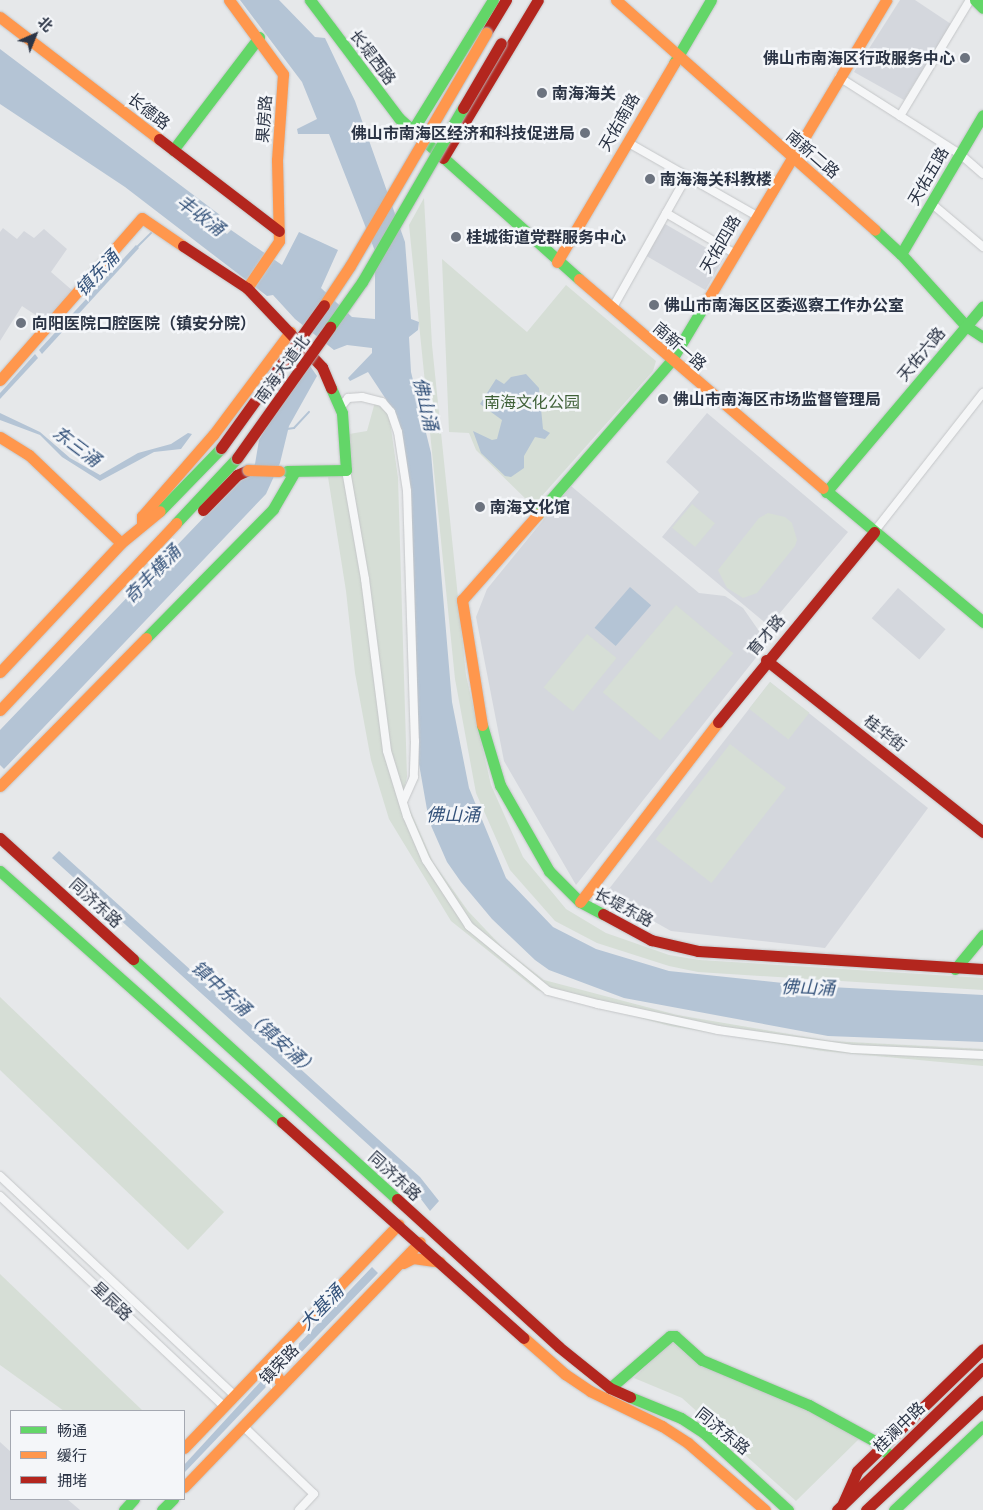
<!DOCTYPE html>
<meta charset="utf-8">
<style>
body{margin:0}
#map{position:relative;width:983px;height:1510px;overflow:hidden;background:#e6e8ea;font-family:"Open Sans","Noto Sans SC",sans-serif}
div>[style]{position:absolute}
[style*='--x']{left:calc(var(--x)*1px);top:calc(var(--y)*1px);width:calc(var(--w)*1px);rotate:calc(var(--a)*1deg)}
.built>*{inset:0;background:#d4d7dd;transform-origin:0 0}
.green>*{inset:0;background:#d6ded6;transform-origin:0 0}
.water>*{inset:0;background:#b4c4d5;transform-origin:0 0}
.stream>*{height:2px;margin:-1px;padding:0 1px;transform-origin:1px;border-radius:1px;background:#b4c4d5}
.roads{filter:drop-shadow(0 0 1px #c4c6c8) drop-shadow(0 0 1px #c4c6c8)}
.street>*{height:8px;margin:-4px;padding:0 4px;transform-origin:4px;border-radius:4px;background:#f5f6f7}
.fast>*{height:11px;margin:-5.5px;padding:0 5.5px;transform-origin:5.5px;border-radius:5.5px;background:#63d668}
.slow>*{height:11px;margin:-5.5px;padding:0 5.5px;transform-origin:5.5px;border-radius:5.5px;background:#ff974d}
.jam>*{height:11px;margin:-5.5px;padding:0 5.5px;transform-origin:5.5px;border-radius:5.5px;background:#b3261e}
.bridges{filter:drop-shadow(0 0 1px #b8bbbf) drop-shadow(0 0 1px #b8bbbf)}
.fast-bridge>*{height:11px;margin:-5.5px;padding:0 5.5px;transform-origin:5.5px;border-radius:5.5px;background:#63d668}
.slow-bridge>*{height:11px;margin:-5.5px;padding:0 5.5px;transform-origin:5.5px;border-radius:5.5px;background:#ff974d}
.jam-bridge>*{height:11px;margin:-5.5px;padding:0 5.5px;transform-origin:5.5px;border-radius:5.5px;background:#b3261e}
.dots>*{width:14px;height:14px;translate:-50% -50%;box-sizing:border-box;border:2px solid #f4f6f9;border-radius:50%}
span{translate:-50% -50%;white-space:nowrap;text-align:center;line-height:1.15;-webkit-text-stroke:5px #f4f6f9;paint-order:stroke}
.street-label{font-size:16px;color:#2b3445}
.poi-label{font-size:16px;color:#2b3445;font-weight:700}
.right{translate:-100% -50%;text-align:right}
.left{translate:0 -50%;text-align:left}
.park-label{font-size:16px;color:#3f6138}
.water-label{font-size:18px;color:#34527a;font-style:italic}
.legend{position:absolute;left:10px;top:1410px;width:175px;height:90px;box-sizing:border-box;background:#f4f6f9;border:1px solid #a4a8b1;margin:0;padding:6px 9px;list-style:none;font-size:15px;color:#2b3445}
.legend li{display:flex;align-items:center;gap:10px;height:25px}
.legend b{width:25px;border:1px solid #a4a8b1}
.north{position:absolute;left:10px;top:10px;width:50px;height:50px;-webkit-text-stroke:4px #f4f6f9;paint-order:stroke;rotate:44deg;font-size:14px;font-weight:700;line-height:20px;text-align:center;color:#2b3445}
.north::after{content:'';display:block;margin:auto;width:18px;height:22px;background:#2b3445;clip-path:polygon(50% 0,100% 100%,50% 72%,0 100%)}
</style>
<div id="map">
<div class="built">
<div style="clip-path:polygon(900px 0,915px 0,951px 24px,904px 100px,854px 72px)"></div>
<div style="left:665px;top:224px;width:68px;height:37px;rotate:30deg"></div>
<div style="clip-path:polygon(3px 228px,17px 239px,24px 231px,34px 238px,44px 229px,67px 249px,51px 272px,73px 291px,46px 322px,22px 306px,0 341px,0 232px)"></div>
<div style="clip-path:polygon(707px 413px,848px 532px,769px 626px,662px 537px,699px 492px,666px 462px)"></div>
<div style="clip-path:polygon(571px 486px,699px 593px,725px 596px,743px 608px,759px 631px,762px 650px,576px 885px,504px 761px,476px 617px,487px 589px)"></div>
<div style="left:898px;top:588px;width:63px;height:40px;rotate:41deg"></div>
<div style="clip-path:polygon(770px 682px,928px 808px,825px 948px,671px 931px,605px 894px)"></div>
<div style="clip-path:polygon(0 1442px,11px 1452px,11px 1499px,67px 1499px,80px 1510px,0 1510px)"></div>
</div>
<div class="green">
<div style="clip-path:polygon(424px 198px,432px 345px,466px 675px,491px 785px,523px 857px,566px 909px,606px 933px,669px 955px,699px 960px,983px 978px,983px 990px,698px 972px,669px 966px,597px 943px,555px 921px,510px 870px,476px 793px,455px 679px,409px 225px)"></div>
<div style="clip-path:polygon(442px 259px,527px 332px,566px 285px,656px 361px,653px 371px,533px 506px,476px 450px,469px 433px,449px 432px)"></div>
<div style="clip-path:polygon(375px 402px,389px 414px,398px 478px,407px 777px,403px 794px,433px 862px,468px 911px,503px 948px,544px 980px,677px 1015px,830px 1041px,983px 1049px,983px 1066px,823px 1051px,670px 1026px,537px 990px,451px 921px,389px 819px,371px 760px,355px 673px,346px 591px,328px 477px,350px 473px,349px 434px,367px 431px)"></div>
<div style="left:692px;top:504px;width:30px;height:31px;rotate:40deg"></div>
<div style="clip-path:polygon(768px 513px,785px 517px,792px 523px,797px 540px,795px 546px,757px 593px,743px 598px,727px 588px,718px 570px,759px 518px)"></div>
<div style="left:676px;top:605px;width:75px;height:114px;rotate:40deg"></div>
<div style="left:587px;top:634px;width:38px;height:69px;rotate:39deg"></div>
<div style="left:770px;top:682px;width:50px;height:34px;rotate:38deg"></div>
<div style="left:730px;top:744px;width:71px;height:121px;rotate:38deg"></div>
<div style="clip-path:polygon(0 997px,224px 1212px,188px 1250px,0 1070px)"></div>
<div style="clip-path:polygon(0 1274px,143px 1411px,64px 1411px,0 1365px)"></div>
<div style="clip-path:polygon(671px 1341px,699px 1365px,781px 1396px,860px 1438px,796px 1501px,682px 1398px,634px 1378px)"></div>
</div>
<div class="water">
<div style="clip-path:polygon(240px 0,279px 0,315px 37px,325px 38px,355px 101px,405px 242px,411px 319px,419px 322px,418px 330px,409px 337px,411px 372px,431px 453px,452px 702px,469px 788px,506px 878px,553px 927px,596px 949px,669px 971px,811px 986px,983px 995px,983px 1042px,828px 1036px,624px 998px,549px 970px,535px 960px,492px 919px,461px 882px,447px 862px,429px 821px,419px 764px,415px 632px,397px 416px,368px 372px,350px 381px,348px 378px,372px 353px,372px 348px,347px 345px,334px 350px,295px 319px,273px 295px,267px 296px,125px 187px,0 104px,0 49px,220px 215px,215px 226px,227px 234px,231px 230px,282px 265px,299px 232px,338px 250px,321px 288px,352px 317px,375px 319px,375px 251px,329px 134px,298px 134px,297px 129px,317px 119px,302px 82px)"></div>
<div style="clip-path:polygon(136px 245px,139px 248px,42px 354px,39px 350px)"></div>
<div style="clip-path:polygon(35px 354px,38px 358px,0 399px,0 393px)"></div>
<div style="clip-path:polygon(306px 360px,317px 376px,289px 426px,280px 463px,266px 494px,4px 769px,0 765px,0 730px,255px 464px,259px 440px)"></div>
<div style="clip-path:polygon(526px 374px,539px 388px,543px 429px,550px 433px,545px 439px,535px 437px,524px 456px,524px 468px,511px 477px,505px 476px,481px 453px,473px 431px,492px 440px,497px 439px,502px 420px,480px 404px,496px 379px,504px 384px,511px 377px)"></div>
<div style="clip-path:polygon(0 413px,40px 432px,70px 458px,100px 475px,138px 453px,171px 444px,188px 433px,192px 434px,181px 449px,154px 452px,100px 481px,62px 457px,40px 435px,0 420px)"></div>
<div style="left:630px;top:587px;width:28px;height:54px;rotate:41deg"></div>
<div style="clip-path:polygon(59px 851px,420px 1177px,439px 1201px,430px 1211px,405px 1178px,52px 858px)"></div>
<div style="clip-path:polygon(372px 1267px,378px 1273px,288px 1366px,281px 1359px,292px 1351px)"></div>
<div style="clip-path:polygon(263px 1379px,268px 1384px,265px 1388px,184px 1473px,184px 1465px)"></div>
</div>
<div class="stream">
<div style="--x:137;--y:247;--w:20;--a:-45"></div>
<div style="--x:287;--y:429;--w:7;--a:-8"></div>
<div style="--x:294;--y:428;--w:22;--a:-47"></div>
</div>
<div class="roads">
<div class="street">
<div style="--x:839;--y:77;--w:143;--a:32.5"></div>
<div style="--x:960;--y:154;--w:30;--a:41"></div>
<div style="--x:900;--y:116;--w:135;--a:-58.9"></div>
<div style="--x:627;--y:142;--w:147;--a:29.7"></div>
<div style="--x:931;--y:203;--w:68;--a:40.2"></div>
<div style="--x:666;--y:213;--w:79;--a:30.5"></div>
<div style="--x:612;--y:309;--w:153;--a:-60.6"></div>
<div style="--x:340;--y:408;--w:13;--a:-51"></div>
<div style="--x:348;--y:398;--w:14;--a:-4"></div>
<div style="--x:362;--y:397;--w:21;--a:14"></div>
<div style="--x:382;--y:402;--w:13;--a:48"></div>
<div style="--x:391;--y:412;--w:21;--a:71"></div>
<div style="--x:398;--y:432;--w:60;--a:81.3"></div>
<div style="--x:407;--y:491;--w:250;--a:88.2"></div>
<div style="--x:415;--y:741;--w:36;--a:92"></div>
<div style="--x:414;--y:777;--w:27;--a:114"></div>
<div style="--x:346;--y:470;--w:111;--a:80.1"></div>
<div style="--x:365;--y:579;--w:173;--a:82.7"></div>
<div style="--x:387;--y:751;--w:68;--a:72.9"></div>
<div style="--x:407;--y:816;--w:48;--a:66.6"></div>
<div style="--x:426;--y:860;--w:79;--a:56.9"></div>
<div style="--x:469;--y:926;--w:102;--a:39.4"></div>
<div style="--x:548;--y:991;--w:52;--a:14.6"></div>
<div style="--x:598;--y:1004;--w:123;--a:12.2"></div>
<div style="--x:718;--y:1030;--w:136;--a:8"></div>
<div style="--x:853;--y:1049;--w:130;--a:2.6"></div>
<div style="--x:874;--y:532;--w:177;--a:-51.9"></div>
<div style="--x:0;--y:1176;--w:320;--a:43.1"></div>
<div style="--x:0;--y:1196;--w:307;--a:43.2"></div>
<div style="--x:243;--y:1426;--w:98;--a:43.8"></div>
<div style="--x:314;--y:1494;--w:22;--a:133"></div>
</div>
<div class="fast">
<div style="--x:310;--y:0;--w:148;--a:53"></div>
<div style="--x:399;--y:118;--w:241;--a:41.8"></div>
<div style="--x:975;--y:0;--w:11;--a:45"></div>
<div style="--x:674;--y:63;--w:73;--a:-59.6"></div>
<div style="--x:412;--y:131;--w:154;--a:-58.3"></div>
<div style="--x:173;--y:150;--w:142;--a:-52.7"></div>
<div style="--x:875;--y:230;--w:35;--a:43"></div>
<div style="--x:901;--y:254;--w:97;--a:47.9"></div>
<div style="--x:966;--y:326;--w:20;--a:33"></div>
<div style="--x:901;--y:254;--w:161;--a:-59.5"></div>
<div style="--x:331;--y:388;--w:27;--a:66"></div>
<div style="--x:342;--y:413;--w:57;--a:86"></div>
<div style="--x:287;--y:471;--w:59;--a:-1"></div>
<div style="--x:823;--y:488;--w:209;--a:39.9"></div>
<div style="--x:826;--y:492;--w:243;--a:-49.8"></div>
<div style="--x:160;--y:511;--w:88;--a:-45.9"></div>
<div style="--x:538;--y:514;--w:203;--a:-49"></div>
<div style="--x:671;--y:361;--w:72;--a:-59.2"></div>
<div style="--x:176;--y:523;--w:89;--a:-46.8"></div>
<div style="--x:146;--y:638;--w:181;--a:-45.4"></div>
<div style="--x:273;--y:509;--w:44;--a:-59.9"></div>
<div style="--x:482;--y:725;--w:63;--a:73.3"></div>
<div style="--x:500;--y:785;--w:99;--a:60.3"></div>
<div style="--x:549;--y:871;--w:44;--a:45"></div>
<div style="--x:580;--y:902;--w:26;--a:28"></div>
<div style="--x:0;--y:871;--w:378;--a:41.7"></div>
<div style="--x:133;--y:959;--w:357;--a:42.3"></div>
<div style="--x:955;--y:969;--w:44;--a:-50.5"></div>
<div style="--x:610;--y:1388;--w:79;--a:-40.9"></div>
<div style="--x:670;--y:1336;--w:5;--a:0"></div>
<div style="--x:675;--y:1336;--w:36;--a:42"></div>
<div style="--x:702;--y:1360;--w:116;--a:22.8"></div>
<div style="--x:809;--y:1405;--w:73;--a:28.7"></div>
<div style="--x:873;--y:1440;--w:25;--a:43"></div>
<div style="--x:630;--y:1397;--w:55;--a:22.4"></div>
<div style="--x:681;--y:1418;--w:27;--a:33"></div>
<div style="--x:704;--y:1433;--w:114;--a:42.5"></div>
<div style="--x:124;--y:1510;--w:15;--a:-48"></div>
<div style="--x:162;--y:1510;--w:16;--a:-45"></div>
<div style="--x:894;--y:1510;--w:122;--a:-43.3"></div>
</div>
<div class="slow">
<div style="--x:229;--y:0;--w:92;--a:53.9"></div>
<div style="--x:283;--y:74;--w:86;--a:94"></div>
<div style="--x:277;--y:160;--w:81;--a:88.6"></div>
<div style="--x:279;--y:241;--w:57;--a:124.2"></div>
<div style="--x:616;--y:0;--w:346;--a:41.6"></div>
<div style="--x:0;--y:17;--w:200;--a:37.5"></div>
<div style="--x:557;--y:262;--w:231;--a:-59.5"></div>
<div style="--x:579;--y:279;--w:321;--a:40.6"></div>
<div style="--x:708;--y:299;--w:348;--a:-59.2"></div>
<div style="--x:0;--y:380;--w:215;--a:-48.8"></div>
<div style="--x:142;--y:218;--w:50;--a:34.3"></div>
<div style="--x:0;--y:437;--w:34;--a:32"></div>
<div style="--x:29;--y:455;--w:127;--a:43.7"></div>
<div style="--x:142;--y:522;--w:6;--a:-90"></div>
<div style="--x:142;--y:516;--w:108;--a:-48.8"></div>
<div style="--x:213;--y:435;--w:129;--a:-53.2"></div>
<div style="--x:0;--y:672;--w:177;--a:-46.8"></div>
<div style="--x:121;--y:543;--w:50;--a:-39.4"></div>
<div style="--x:0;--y:710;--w:257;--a:-46.7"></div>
<div style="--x:482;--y:725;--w:127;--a:-99.1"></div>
<div style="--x:462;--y:600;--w:115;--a:-48.5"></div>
<div style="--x:0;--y:786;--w:208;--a:-45.4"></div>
<div style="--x:580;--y:902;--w:227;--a:-52.5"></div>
<div style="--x:403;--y:1263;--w:11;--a:-27"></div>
<div style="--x:413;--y:1258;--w:27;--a:8"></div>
<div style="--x:524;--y:1338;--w:55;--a:41.3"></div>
<div style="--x:565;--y:1374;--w:30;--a:34"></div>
<div style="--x:590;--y:1391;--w:80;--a:25.9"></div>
<div style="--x:662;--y:1426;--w:31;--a:33"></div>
<div style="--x:688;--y:1443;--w:102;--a:41"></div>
<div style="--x:260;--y:1369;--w:14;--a:8"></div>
<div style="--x:274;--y:1371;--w:16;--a:60"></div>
<div style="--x:184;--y:1448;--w:310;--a:-46.2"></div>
<div style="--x:184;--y:1487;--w:340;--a:-46.1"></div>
</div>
<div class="jam">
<div style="--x:486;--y:33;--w:39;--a:-59"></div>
<div style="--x:159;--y:139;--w:151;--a:37.5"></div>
<div style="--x:443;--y:158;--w:184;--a:-59"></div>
<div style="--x:183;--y:246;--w:77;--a:33.3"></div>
<div style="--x:247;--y:288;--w:109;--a:46.5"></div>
<div style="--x:322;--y:367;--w:23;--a:67"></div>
<div style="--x:203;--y:510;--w:49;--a:-45.8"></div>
<div style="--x:237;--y:475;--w:12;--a:-24"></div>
<div style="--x:766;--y:660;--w:277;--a:38.4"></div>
<div style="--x:718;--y:722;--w:246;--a:-50.6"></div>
<div style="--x:0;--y:838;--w:180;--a:42.3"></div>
<div style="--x:603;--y:914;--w:55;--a:28.4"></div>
<div style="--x:651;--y:940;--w:48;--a:13.2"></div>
<div style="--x:698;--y:951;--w:286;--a:3.6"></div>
<div style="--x:282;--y:1122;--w:324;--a:41.8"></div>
<div style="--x:397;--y:1199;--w:219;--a:42.4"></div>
<div style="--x:559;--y:1347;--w:65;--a:38.8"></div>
<div style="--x:610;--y:1388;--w:22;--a:24"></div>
<div style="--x:843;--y:1503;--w:35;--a:-66"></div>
<div style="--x:857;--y:1471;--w:175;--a:-44.1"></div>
<div style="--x:837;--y:1510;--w:204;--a:-44.2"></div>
<div style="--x:866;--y:1510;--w:160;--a:-43"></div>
</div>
</div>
<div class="bridges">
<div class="fast-bridge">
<div style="--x:330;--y:327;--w:55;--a:-54.6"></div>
<div style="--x:362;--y:282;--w:201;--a:-59.9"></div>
</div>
<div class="slow-bridge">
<div style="--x:324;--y:305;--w:47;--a:-56.3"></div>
<div style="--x:350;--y:266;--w:270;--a:-59.7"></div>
<div style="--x:248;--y:470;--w:31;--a:2"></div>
</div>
<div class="jam-bridge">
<div style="--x:463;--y:108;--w:75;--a:-59.7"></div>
<div style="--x:221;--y:448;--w:176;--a:-54.2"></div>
<div style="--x:237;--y:458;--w:161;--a:-54.6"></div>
</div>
</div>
<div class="dots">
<div style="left:965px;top:58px;background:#6c737f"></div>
<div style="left:542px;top:93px;background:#6c737f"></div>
<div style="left:585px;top:133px;background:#6c737f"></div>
<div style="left:650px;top:179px;background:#6c737f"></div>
<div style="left:456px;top:237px;background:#6c737f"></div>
<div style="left:654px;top:305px;background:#6c737f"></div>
<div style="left:21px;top:323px;background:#6c737f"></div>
<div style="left:663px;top:399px;background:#6c737f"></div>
<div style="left:480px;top:507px;background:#6c737f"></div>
</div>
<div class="street-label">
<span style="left:373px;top:57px;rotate:53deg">长堤西路</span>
<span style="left:149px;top:111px;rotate:38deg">长德路</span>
<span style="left:264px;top:119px;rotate:-86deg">果房路</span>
<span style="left:619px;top:122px;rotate:-60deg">天佑南路</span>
<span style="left:813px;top:154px;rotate:41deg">南新二路</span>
<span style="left:928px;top:176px;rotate:-60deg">天佑五路</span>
<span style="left:720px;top:244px;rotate:-60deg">天佑四路</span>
<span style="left:680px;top:346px;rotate:41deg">南新一路</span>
<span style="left:921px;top:354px;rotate:-50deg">天佑六路</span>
<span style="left:282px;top:369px;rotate:-54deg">南海大道北</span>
<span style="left:766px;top:635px;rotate:-50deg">育才路</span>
<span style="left:885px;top:733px;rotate:38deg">桂华街</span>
<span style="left:96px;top:903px;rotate:42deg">同济东路</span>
<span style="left:624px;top:907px;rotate:28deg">长堤东路</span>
<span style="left:395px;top:1176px;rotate:42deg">同济东路</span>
<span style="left:112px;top:1301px;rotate:43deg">星辰路</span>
<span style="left:279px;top:1364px;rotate:-46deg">镇荣路</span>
<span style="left:899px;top:1427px;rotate:-44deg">桂澜中路</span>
<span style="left:723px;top:1431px;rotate:39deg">同济东路</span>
</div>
<div class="poi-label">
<span class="right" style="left:955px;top:58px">佛山市南海区行政服务中心</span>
<span class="left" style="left:552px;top:93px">南海海关</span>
<span class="right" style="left:575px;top:133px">佛山市南海区经济和科技促进局</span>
<span class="left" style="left:660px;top:179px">南海海关科教楼</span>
<span class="left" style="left:466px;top:237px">桂城街道党群服务中心</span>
<span class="left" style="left:664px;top:305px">佛山市南海区区委巡察工作办公室</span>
<span class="left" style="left:32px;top:323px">向阳医院口腔医院（镇安分院）</span>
<span class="left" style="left:673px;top:399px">佛山市南海区市场监督管理局</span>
<span class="left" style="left:490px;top:507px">南海文化馆</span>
</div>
<div class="park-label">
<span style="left:532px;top:402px">南海文化公园</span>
</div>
<div class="water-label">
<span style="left:201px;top:215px;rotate:37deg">丰收涌</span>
<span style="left:97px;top:273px;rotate:-47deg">镇东涌</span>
<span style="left:426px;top:404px;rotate:77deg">佛山涌</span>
<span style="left:77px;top:446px;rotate:37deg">东三涌</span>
<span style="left:152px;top:574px;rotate:-46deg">奇丰横涌</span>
<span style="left:453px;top:814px">佛山涌</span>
<span style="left:808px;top:987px;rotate:2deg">佛山涌</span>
<span style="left:255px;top:1018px;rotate:42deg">镇中东涌（镇安涌）</span>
<span style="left:321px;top:1307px;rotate:-46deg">大基涌</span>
</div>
<ul class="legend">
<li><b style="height:6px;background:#63d668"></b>畅通</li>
<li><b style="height:6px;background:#ff974d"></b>缓行</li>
<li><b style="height:6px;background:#b3261e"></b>拥堵</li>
</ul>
<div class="north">北</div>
</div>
